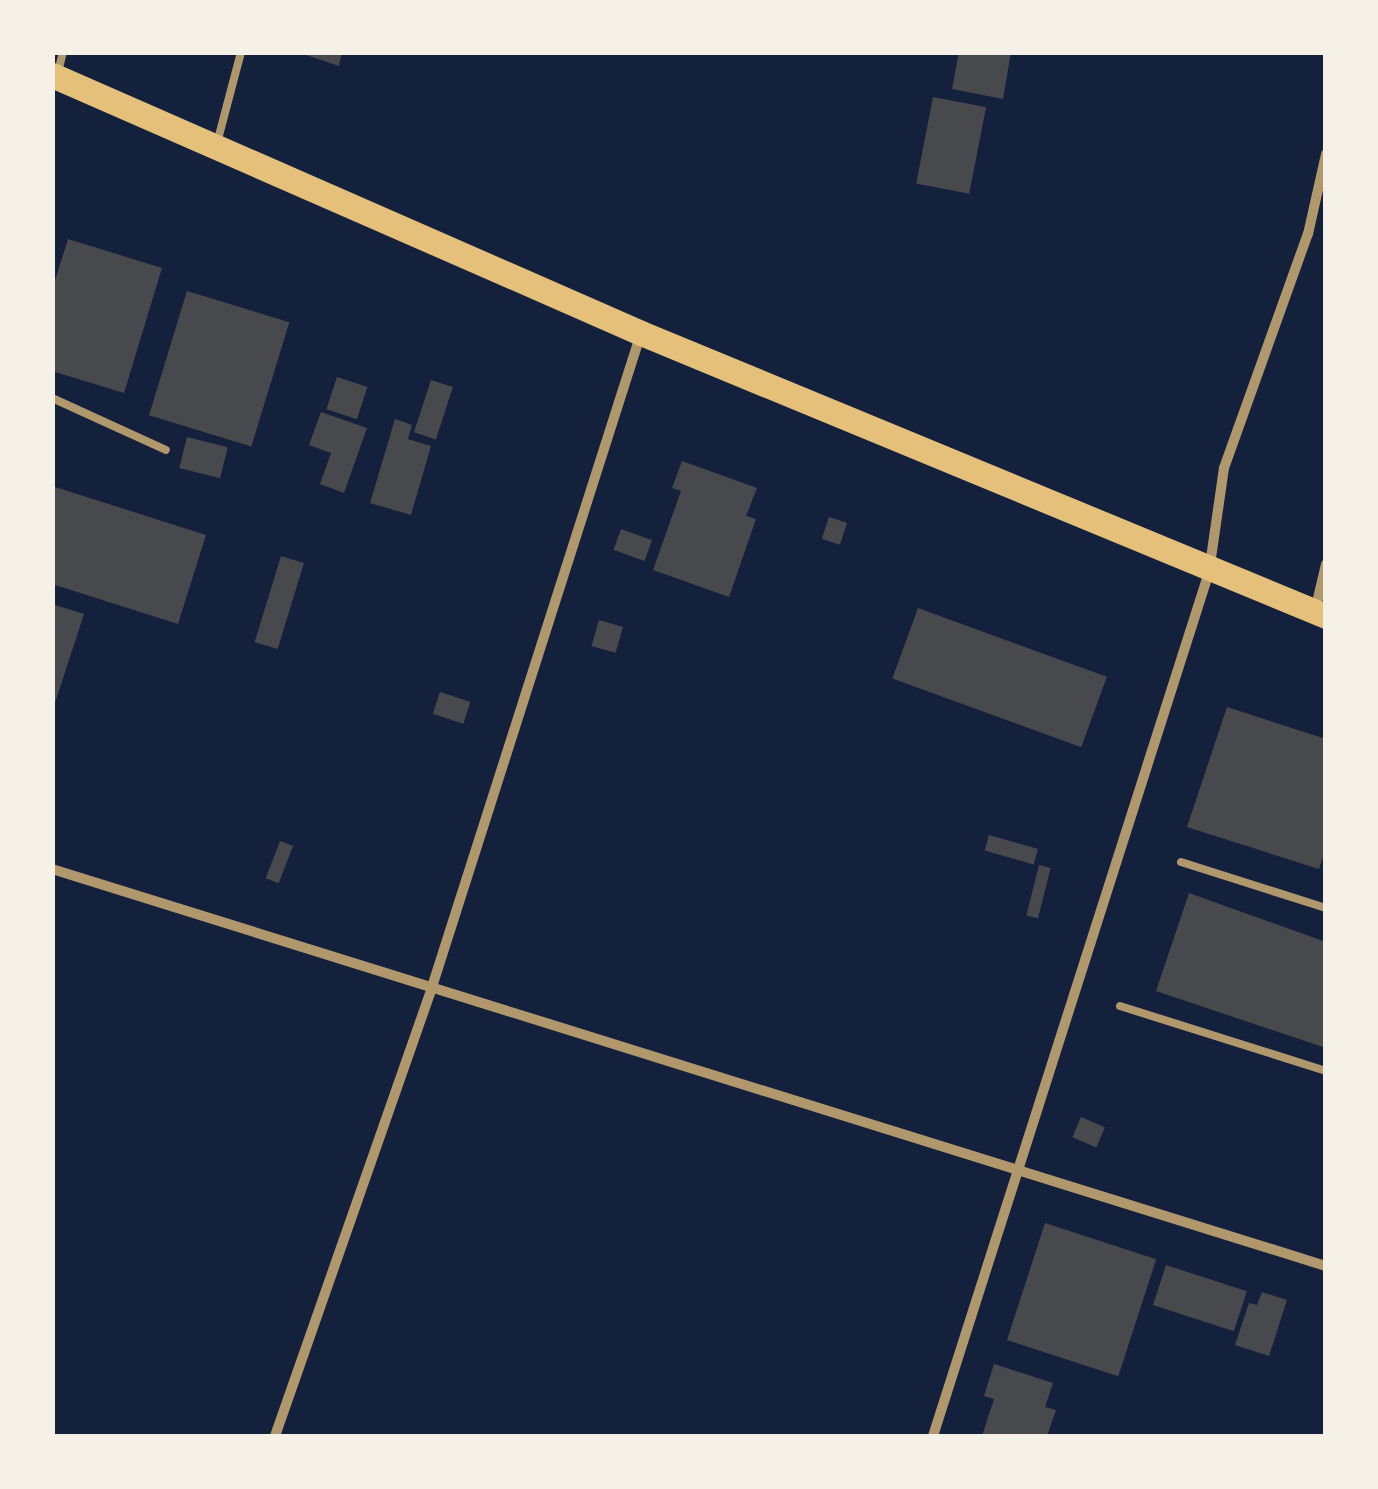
<!DOCTYPE html>
<style>
body{margin:0}
#map{position:relative;width:1378px;height:1489px;overflow:hidden;background:#14213d;font-family:Figtree,sans-serif}
div>[style]{position:absolute}
[style*='--x']{left:calc(var(--x)*1px);top:calc(var(--y)*1px);width:calc(var(--w)*1px);rotate:calc(var(--a)*1deg)}
.building>*{inset:0;background:#48494c;transform-origin:0 0}
.service>*{height:8px;margin:-4px;padding:0 4px;transform-origin:4px;border-radius:4px;background:#b1986c}
.minor>*{height:10px;margin:-5px;padding:0 5px;transform-origin:5px;border-radius:5px;background:#b1986c}
.primary>*{height:25px;margin:-12.5px;padding:0 12.5px;transform-origin:12.5px;border-radius:12.5px;background:#e5c07b}
span{translate:-50% -50%;white-space:nowrap;text-align:center;line-height:1.15;-webkit-text-stroke:9px #f6f1e7;paint-order:stroke}
.frame{position:absolute;inset:0;border:55px solid #f6f1e7;pointer-events:none}
</style>
<div id="map">
<div class="building">
<div style="clip-path:polygon(297px 52px,342px 52px,339px 66px)"></div>
<div style="clip-path:polygon(959px 52px,1011px 52px,1003px 99px,952px 89px)"></div>
<div style="left:933px;top:97px;width:54px;height:88px;rotate:11deg"></div>
<div style="clip-path:polygon(68px 239px,162px 268px,124px 393px,52px 371px,52px 290px)"></div>
<div style="left:187px;top:291px;width:107px;height:130px;rotate:17deg"></div>
<div style="left:337px;top:377px;width:32px;height:34px;rotate:18deg"></div>
<div style="left:431px;top:380px;width:23px;height:55px;rotate:18deg"></div>
<div style="clip-path:polygon(321px 412px,367px 428px,344px 493px,320px 484px,331px 453px,309px 445px)"></div>
<div style="clip-path:polygon(395px 419px,412px 425px,408px 439px,431px 446px,411px 515px,370px 503px)"></div>
<div style="left:187px;top:437px;width:42px;height:32px;rotate:14deg"></div>
<div style="clip-path:polygon(682px 461px,757px 488px,746px 516px,756px 519px,729px 597px,653px 570px,681px 491px,672px 488px)"></div>
<div style="clip-path:polygon(52px 486px,206px 535px,178px 624px,52px 584px)"></div>
<div style="left:829px;top:517px;width:19px;height:23px;rotate:18deg"></div>
<div style="left:621px;top:529px;width:33px;height:22px;rotate:20deg"></div>
<div style="left:281px;top:556px;width:24px;height:90px;rotate:17deg"></div>
<div style="clip-path:polygon(52px 604px,84px 614px,53px 709px,52px 709px)"></div>
<div style="left:918px;top:608px;width:201px;height:75px;rotate:20deg"></div>
<div style="left:599px;top:620px;width:25px;height:27px;rotate:16deg"></div>
<div style="left:440px;top:692px;width:32px;height:23px;rotate:18deg"></div>
<div style="clip-path:polygon(1227px 707px,1326px 739px,1326px 848px,1319px 869px,1187px 827px)"></div>
<div style="left:989px;top:835px;width:51px;height:16px;rotate:16deg"></div>
<div style="left:280px;top:841px;width:14px;height:40px;rotate:21deg"></div>
<div style="left:1039px;top:865px;width:12px;height:52px;rotate:14deg"></div>
<div style="clip-path:polygon(1189px 893px,1326px 942px,1326px 1048px,1156px 991px)"></div>
<div style="left:1081px;top:1117px;width:26px;height:22px;rotate:23deg"></div>
<div style="left:1045px;top:1223px;width:117px;height:123px;rotate:18deg"></div>
<div style="left:1166px;top:1265px;width:85px;height:42px;rotate:18deg"></div>
<div style="clip-path:polygon(1262px 1292px,1287px 1300px,1269px 1356px,1235px 1345px,1249px 1303px,1257px 1305px)"></div>
<div style="clip-path:polygon(994px 1364px,1053px 1383px,1045px 1407px,1056px 1410px,1047px 1436px,982px 1436px,994px 1399px,984px 1396px)"></div>
</div>
<div class="service">
<div style="--x:58;--y:72;--w:21;--a:-76"></div>
<div style="--x:217;--y:143;--w:94;--a:-75.2"></div>
<div style="--x:52;--y:398;--w:125;--a:24.5"></div>
<div style="--x:1181;--y:862;--w:152;--a:17.6"></div>
<div style="--x:1120;--y:1006;--w:216;--a:17.5"></div>
</div>
<div class="minor">
<div style="--x:1315;--y:611;--w:48;--a:-76.8"></div>
<div style="--x:52;--y:869;--w:1334;--a:17.31"></div>
<div style="--x:275;--y:1436;--w:472;--a:-70.7"></div>
<div style="--x:431;--y:990;--w:690;--a:-72.27"></div>
<div style="--x:933;--y:1436;--w:907;--a:-72.28"></div>
<div style="--x:1209;--y:572;--w:105;--a:-81.8"></div>
<div style="--x:1224;--y:468;--w:249;--a:-70.3"></div>
<div style="--x:1308;--y:234;--w:82;--a:-77.3"></div>
</div>
<div class="primary">
<div style="--x:52;--y:75;--w:643;--a:23.65"></div>
<div style="--x:641;--y:333;--w:741;--a:22.45"></div>
</div>
<div class="frame"></div>
</div>
